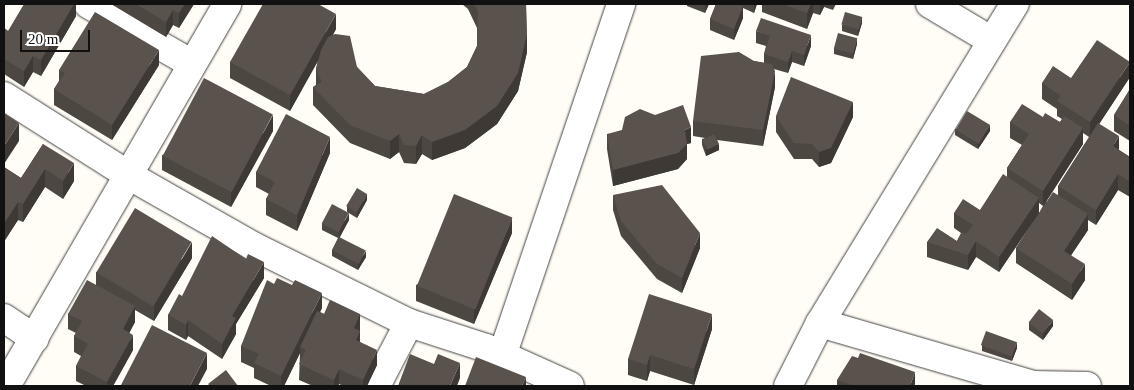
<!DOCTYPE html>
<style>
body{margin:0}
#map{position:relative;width:1134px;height:390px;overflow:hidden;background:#fffdf5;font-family:"Times New Roman",serif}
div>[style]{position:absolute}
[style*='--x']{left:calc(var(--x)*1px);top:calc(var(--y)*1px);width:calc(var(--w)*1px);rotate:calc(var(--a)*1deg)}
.roads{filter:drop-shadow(0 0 1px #444) drop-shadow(0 0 1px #444)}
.minor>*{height:28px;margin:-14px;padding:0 14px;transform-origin:14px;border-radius:14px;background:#fff}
.wall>*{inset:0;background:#4d4742}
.shaded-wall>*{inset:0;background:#3f3936}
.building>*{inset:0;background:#5a524d;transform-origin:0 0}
span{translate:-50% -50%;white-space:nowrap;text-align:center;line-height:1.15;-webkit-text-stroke:5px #fff;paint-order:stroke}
.frame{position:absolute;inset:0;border:5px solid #111;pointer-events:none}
.scale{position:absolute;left:20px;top:30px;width:70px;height:22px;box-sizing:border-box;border:2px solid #111;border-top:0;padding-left:6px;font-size:15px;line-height:18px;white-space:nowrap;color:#111;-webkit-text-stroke:4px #fff;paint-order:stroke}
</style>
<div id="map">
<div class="roads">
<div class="minor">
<div style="--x:88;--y:4;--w:116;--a:29.9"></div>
<div style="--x:930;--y:4;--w:72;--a:30.8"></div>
<div style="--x:4;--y:96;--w:149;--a:32.4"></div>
<div style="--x:130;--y:176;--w:142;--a:29.6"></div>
<div style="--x:253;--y:246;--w:174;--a:26.3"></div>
<div style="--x:409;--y:323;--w:81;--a:18"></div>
<div style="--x:486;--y:348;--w:92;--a:24.3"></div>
<div style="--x:4;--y:318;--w:37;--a:34"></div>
<div style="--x:820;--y:323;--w:222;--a:16.2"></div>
<div style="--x:1033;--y:385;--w:54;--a:1.1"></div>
<div style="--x:502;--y:356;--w:372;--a:-71.3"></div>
<div style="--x:6;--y:386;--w:441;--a:-59.9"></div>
<div style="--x:376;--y:386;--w:71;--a:-62.4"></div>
<div style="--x:788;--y:386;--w:71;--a:-63.1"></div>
<div style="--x:820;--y:323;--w:374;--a:-58.6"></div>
</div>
</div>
<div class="wall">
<div style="clip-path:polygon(76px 4px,76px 16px,41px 76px,33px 72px,24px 87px,4px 74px,4px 28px,8px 31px)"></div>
<div style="clip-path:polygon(111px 4px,194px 4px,179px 28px,173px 25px,166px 37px)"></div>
<div style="clip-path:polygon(462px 4px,526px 4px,527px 52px,518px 91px,497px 124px,465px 148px,432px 160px,422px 154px,416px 164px,404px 163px,399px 152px,390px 159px,350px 143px,313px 105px,313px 87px,316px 85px,316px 69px,318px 60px,290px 111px,230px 78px,230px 62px,336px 29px,333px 35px,357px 67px,375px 86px,424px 94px,448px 82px,467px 67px,477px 46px,477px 28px,468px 9px)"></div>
<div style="clip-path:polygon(687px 4px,709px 4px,705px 13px,687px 6px)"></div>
<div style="clip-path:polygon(716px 4px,757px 4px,754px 13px,743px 8px,743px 18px,734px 40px,710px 30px,710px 19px)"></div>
<div style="clip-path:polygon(762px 4px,836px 4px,833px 10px,824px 7px,820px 15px,813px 13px,807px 29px,762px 12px)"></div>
<div style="clip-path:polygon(862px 23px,858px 36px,842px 31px,842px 25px)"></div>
<div style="clip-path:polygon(756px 31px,811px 46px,804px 66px,792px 62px,788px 73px,774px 69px,775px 87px,763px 146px,717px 140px,719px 150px,706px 156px,702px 145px,702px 139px,705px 138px,693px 136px,693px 121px,754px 61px,764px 63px,764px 54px,766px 46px,756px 43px)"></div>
<div style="clip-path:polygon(857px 44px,853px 59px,834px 54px,834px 48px)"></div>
<div style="clip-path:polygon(159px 65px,112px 140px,54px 105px,54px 89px,59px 81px,59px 70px)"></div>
<div style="clip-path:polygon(evenodd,1130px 77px,1099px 124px,1119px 150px,1130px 157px,1130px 197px,1118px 190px,1096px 225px,1088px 220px,1088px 230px,1071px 255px,1085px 280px,1072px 300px,1016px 263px,1016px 248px,1034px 220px,999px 272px,976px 257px,968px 270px,927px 257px,927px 242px,957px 241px,961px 233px,954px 228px,954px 213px,980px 210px,1007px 177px,1007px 168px,1022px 145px,1010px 138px,1010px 122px,1043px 117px,1060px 122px,1062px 119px,1057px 116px,1057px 109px,1042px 99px,1042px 83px,1071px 78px,1130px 77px,1083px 133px,1089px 137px,1058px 186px,1058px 195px,1046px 202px,1083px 144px,1083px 133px,1130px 77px,1039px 203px,1043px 206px,1039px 213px,1039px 203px)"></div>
<div style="clip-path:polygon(1130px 89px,1130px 141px,1114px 131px,1114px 115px)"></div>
<div style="clip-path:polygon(776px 116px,853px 117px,831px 163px,819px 167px,812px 159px,794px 159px,776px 132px)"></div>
<div style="clip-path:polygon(955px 129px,990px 131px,978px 149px,955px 135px)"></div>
<div style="clip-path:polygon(273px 131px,231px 207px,162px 170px,162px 155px)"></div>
<div style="clip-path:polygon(607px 134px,691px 143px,687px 144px,687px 159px,678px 169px,613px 186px,607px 149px)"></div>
<div style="clip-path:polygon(43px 144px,74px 181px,63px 199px,45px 187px,23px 222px,18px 220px,5px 240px,4px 239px,4px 167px,21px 178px)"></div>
<div style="clip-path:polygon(330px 153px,297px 231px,266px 215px,266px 199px,269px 194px,256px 187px,256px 172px)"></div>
<div style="clip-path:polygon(613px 195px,700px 248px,682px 293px,657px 279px,621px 236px,613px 210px)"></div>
<div style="clip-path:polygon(367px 200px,357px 218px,347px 212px,347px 206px)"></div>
<div style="clip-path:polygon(349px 220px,339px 237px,366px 257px,358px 270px,332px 256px,332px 250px,338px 238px,322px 230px,322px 224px)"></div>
<div style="clip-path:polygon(512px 233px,474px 324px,416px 301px,416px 285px)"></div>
<div style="clip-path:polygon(192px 258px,154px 321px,135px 310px,135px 322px,129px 333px,133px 350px,113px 386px,86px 386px,76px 381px,76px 366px,81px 356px,74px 352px,74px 336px,76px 333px,68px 329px,68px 314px,96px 286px,96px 272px)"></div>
<div style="clip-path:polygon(264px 278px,236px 324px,236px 334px,222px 359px,188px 336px,186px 340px,168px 330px,168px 315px,182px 296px)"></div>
<div style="clip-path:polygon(322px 308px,320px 312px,324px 314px,360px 314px,360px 342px,377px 365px,367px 386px,343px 386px,339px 384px,338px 386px,313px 386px,299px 380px,300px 353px,284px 386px,271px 386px,254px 378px,254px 368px,241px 362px,241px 346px)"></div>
<div style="clip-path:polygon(1029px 323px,1053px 326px,1043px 340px,1029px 330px)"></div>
<div style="clip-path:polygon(712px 329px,694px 385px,650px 371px,647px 381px,628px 375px,628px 359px)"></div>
<div style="clip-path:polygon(982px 345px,1017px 348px,1012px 361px,982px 351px)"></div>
<div style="clip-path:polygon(837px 380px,915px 384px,914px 386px,837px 386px)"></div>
</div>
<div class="shaded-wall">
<div style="clip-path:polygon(74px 4px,76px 4px,76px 16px,41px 76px,41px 60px)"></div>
<div style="clip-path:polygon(185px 4px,194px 4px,179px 28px,179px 13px)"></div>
<div style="clip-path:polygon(705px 4px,709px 4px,705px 13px)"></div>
<div style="clip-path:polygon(754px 4px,757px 4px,754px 13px)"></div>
<div style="clip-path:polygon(811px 4px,813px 4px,813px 13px,807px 29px,807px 13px)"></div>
<div style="clip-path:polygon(820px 4px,824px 4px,824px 7px,820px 15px)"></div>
<div style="clip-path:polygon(743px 6px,743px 18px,734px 40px,734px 29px)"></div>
<div style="clip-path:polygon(173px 10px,173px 25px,166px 37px,166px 22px)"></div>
<div style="clip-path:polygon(336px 14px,336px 29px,290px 111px,290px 95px)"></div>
<div style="clip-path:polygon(862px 17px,862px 23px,858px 36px,858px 30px)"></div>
<div style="clip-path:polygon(527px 34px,527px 52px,518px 91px,497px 124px,465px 148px,432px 160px,432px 142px)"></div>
<div style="clip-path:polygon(811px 35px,811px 46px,804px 66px,804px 55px)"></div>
<div style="clip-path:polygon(857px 38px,857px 44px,853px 59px,853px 53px)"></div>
<div style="clip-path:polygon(159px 50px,159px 65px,112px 140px,112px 125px)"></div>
<div style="clip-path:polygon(792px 51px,792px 62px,788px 73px,788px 62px)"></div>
<div style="clip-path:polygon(33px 56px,33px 72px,24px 87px,24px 71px)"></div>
<div style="clip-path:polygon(1130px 62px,1130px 77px,1090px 138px,1090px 122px)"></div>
<div style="clip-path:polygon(775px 71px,775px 87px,763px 146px,763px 130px)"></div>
<div style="clip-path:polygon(853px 102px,853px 117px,831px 163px,819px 167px,819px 152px)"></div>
<div style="clip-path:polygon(273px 115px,273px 131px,231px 207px,231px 192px)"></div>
<div style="clip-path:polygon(19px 123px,19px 141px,4px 164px,4px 146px)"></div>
<div style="clip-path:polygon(990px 125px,990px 131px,978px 149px,978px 143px)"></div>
<div style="clip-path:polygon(691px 127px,691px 143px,687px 144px,687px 159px,678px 169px,613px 186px,613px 170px,685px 130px)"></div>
<div style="clip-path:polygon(1083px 128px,1083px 144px,1043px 206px,1043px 191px)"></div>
<div style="clip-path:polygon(399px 134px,399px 152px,390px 159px,390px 141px)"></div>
<div style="clip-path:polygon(422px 135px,422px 154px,416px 164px,416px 146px)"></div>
<div style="clip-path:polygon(1119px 136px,1119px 151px,1113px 146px)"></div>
<div style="clip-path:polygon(330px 137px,330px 153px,297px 231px,297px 215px)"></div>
<div style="clip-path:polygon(719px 144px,719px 150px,706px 156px,706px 149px)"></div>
<div style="clip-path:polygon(74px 163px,74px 181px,63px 199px,63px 181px)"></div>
<div style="clip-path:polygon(45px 169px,45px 187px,23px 222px,23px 204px)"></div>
<div style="clip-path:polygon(1118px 174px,1118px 190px,1096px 225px,1096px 210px)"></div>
<div style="clip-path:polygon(367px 194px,367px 200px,357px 218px,357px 212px)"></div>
<div style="clip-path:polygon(1039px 198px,1039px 213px,999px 272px,999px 257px)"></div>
<div style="clip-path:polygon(18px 202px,18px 220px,5px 240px,5px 222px)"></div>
<div style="clip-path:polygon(349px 213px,349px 220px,339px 239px,339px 232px)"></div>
<div style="clip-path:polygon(1088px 214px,1088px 230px,1064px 266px,1064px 251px)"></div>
<div style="clip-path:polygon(512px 218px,512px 233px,474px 324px,474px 309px)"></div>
<div style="clip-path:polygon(700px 233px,700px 248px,682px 293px,682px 278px)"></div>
<div style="clip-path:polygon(976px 241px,976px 257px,968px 270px,968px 255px)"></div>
<div style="clip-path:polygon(192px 242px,192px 258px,154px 321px,154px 306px)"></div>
<div style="clip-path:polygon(366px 251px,366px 257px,358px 270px,358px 264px)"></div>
<div style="clip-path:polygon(264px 262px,264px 278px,236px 324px,236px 334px,222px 359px,222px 344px,232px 316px)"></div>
<div style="clip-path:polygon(1085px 264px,1085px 280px,1072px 300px,1072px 284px)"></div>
<div style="clip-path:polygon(322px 293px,322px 308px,302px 349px,300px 347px,300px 353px,284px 386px,281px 386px,281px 376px)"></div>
<div style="clip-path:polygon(135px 306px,135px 322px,123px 345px,123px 329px)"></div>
<div style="clip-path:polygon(360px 314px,360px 330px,354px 343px,354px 328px)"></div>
<div style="clip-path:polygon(712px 314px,712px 329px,694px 385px,694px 369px)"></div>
<div style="clip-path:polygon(188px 320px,188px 336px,186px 340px,186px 325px)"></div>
<div style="clip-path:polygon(1053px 320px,1053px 326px,1043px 340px,1043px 334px)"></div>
<div style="clip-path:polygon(360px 331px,360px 346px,356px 340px)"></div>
<div style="clip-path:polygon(133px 335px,133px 350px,113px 386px,107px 386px,107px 382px)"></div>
<div style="clip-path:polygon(1017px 342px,1017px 348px,1012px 361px,1012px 355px)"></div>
<div style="clip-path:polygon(377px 350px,377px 365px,367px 386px,363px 386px,363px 380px)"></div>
<div style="clip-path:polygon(207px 353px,207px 369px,198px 386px,190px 386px)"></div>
<div style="clip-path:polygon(650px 355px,650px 371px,647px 381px,647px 365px)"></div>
<div style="clip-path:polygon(460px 363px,460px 378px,457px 386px,450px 386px)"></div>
<div style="clip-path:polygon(339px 369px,339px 384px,338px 386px,334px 386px,334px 380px)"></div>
<div style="clip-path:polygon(915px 372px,915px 384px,914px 386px,910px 386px)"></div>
<div style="clip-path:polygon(526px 377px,526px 386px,522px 386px)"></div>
</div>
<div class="building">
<div style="clip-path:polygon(24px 4px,74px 4px,41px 60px,33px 56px,24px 71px,4px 59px,4px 28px,8px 31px)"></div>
<div style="clip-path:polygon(136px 4px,185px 4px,179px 13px,173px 10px,166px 22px)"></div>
<div style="clip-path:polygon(263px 4px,318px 4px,336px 14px,290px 95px,230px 62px)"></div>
<div style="clip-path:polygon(474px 4px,526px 4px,527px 34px,518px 73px,497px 106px,465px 130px,432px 142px,422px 135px,416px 146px,404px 145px,399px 134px,390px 141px,350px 125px,313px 87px,322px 82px,316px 69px,321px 50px,328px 37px,335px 34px,350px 36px,357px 67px,375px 86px,424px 94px,448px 82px,467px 67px,477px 46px,478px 11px)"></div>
<div style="clip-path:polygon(716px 4px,737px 4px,743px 6px,734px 29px,710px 19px)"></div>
<div style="clip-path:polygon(782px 4px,811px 4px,807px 13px)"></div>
<div style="clip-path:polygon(95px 12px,159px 50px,112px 125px,54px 89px,65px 73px,59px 70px)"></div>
<div style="left:845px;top:12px;width:18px;height:13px;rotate:16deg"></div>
<div style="clip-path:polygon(761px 18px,811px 35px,804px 55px,792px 51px,788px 62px,764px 54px,770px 36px,756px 31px)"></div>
<div style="left:838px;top:33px;width:20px;height:16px;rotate:15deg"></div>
<div style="clip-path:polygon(1097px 40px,1130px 62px,1090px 122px,1057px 101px,1061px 96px,1042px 83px,1053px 66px,1071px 78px)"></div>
<div style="clip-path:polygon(739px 52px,754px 61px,772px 64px,775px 71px,763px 130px,693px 121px,701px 56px)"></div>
<div style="clip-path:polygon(791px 77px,853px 102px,831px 148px,819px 152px,812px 144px,794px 143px,776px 116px)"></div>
<div style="left:204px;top:78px;width:78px;height:88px;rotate:28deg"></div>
<div style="clip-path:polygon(1130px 89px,1130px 126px,1114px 115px)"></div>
<div style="clip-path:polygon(1022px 104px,1043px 117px,1045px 113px,1060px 122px,1064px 116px,1083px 128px,1043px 191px,1007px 168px,1029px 134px,1010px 122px)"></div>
<div style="clip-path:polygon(683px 105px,691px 127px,685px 130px,687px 144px,678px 153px,613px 170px,607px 134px,622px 130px,625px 117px,640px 109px,655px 115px)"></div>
<div style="left:967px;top:111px;width:27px;height:22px;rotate:31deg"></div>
<div style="clip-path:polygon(4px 113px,19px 123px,4px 146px)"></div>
<div style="clip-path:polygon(286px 114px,330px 137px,297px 215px,266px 199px,275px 182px,256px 172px)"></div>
<div style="clip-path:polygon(1098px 123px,1119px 136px,1113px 146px,1130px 157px,1130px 182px,1118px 174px,1096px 210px,1058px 186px)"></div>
<div style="left:714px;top:134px;width:11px;height:13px;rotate:63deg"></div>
<div style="clip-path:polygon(43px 144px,74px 163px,63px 181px,45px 169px,23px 204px,18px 202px,5px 222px,4px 221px,4px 167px,21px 178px)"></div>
<div style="clip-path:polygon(1003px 174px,1039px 198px,999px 257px,976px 241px,968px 255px,927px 242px,937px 228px,957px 241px,962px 232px,966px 234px,973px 225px,954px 213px,963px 199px,980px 210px)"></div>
<div style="clip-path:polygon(662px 185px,700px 233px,682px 278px,657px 264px,621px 221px,613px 195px)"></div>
<div style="left:357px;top:188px;width:12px;height:21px;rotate:31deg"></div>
<div style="clip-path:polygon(1053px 192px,1088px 214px,1064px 251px,1085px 264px,1072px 284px,1016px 248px)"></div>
<div style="left:454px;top:194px;width:63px;height:99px;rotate:22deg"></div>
<div style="left:332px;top:204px;width:19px;height:22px;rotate:28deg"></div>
<div style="left:135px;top:208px;width:66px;height:75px;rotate:31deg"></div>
<div style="clip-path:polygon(212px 236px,246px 259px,248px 254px,264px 262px,232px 316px,236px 318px,222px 344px,188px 320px,186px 325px,168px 315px,179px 294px,182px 296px)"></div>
<div style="left:339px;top:237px;width:30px;height:15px;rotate:27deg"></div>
<div style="clip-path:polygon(277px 278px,292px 285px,295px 280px,322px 293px,281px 376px,254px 363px,259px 354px,241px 346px,267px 280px,274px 284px)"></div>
<div style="clip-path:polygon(87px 280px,135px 306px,123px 329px,133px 335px,107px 382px,76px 366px,88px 344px,74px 336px,82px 321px,68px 314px)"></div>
<div style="clip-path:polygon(649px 294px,712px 314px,694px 369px,650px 355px,647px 365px,628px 359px)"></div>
<div style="clip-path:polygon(330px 300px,360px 314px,354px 328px,360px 331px,356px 340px,377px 350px,363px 380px,339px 369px,334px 380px,299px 364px,306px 350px,300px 347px,317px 311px,324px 314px)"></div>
<div style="left:1039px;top:309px;width:18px;height:17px;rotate:38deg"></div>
<div style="clip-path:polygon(152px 325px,207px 353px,190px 386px,122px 386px,121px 385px)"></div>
<div style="left:986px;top:331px;width:33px;height:15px;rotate:20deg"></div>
<div style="clip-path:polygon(860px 353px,915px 372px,910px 386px,855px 386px,837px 380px,852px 356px,858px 358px)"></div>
<div style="clip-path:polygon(410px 354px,434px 364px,438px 354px,460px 363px,450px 386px,398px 386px)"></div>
<div style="clip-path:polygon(476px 357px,526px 377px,522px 386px,465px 386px)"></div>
<div style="clip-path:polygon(226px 370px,238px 386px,210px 386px,208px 384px)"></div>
</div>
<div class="frame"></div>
<div class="scale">20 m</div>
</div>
